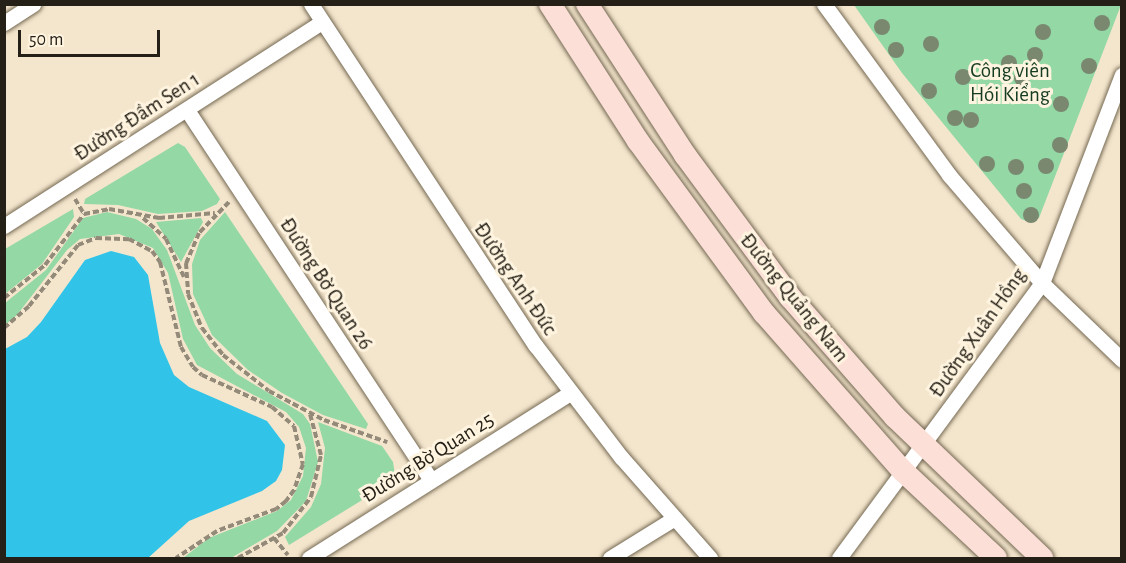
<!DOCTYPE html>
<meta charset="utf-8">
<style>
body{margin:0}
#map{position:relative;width:1126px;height:563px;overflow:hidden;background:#f4e6cd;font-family:"Alegreya Sans",sans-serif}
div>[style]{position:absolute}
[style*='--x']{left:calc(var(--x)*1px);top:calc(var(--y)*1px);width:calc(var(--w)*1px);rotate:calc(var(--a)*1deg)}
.green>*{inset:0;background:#93d8a5}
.water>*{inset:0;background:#31c4e8}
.path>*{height:4px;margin-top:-2px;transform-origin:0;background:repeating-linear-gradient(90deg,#948a79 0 6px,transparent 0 9px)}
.roads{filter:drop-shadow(0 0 2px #746852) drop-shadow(0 0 2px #746852)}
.street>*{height:15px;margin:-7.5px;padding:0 7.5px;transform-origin:7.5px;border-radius:7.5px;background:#fff}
.secondary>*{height:22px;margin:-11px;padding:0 11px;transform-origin:11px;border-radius:11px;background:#fce0d8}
.trees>*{width:16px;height:16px;margin:-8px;border-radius:50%;background:#79886f}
span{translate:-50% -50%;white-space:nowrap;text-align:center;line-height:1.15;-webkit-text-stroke:6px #fff4df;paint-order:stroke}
.park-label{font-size:21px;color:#153c22}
.street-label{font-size:21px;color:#252017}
.frame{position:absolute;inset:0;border:6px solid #252017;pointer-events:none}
.scale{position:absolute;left:18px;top:30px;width:142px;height:27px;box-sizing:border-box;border:3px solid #252017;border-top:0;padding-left:8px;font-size:18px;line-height:21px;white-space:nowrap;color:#252017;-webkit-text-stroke:4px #fff4df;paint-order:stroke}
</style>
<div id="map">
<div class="green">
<div style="clip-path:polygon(854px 5px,1121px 5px,1039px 218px,1029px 222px,1021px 219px,902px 73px)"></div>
<div style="clip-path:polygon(178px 143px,185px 147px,220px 199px,217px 204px,202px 211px,158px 214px,118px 205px,84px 204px,85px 199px)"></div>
<div style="clip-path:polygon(73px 209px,74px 217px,42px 264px,5px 294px,5px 249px)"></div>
<div style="clip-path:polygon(107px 212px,136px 219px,152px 229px,167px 250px,195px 325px,210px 348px,237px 374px,303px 414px,310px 424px,318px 462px,306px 501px,277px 531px,231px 558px,183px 558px,209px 538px,277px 511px,291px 500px,303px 476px,306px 448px,299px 427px,286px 412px,197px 365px,183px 339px,168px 273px,153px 248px,119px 234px,80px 239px,67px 250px,17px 315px,5px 325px,5px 303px,46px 270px,83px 218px)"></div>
<div style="clip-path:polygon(225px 212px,368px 424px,366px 429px,323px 415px,282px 393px,248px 370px,212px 335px,193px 294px,192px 264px,200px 240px)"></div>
<div style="clip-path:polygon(201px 218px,203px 222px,181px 262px,156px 222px)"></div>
<div style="clip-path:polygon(318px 422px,382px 446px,393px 462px,395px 475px,385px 486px,289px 545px,285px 537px,311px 507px,321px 484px,325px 448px)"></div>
</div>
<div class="water">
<div style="clip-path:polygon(111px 251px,134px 257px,148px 275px,160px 343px,174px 375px,189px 387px,267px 421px,285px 445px,282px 470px,276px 481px,262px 491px,189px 521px,148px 558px,5px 558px,5px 349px,27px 337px,41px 322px,85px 260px)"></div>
</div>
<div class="path">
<div style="--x:75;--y:199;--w:17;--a:59"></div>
<div style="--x:229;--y:202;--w:43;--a:134.1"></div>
<div style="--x:199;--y:233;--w:33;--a:113"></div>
<div style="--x:186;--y:263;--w:31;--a:86"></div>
<div style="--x:188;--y:294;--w:37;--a:68"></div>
<div style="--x:202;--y:328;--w:34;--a:52"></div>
<div style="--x:223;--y:355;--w:58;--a:38"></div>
<div style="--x:269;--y:391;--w:62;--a:27.8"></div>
<div style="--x:324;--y:420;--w:67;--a:19.2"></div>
<div style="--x:143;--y:218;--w:31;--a:42"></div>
<div style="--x:166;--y:239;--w:42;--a:64.7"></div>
<div style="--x:4;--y:298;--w:53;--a:-38.8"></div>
<div style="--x:45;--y:265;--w:64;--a:-52.6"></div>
<div style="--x:84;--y:214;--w:25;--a:-11"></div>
<div style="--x:109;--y:209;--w:51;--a:10.2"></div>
<div style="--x:159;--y:218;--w:56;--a:-5.1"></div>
<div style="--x:4;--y:328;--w:33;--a:-41"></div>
<div style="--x:29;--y:306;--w:78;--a:-51.2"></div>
<div style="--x:78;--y:245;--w:19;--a:-21"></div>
<div style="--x:96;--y:238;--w:33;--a:2"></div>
<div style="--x:129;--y:239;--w:26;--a:28"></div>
<div style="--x:152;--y:251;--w:14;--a:54"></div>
<div style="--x:160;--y:262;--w:88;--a:76.1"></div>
<div style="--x:181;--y:347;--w:23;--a:59"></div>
<div style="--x:193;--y:367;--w:12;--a:42"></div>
<div style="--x:202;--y:375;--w:77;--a:24.6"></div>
<div style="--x:272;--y:407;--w:29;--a:41"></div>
<div style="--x:294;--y:426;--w:39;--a:77"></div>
<div style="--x:303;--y:464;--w:28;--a:109"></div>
<div style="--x:294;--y:490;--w:14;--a:126"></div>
<div style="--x:286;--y:501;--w:13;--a:141"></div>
<div style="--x:276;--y:509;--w:63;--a:159.6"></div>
<div style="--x:217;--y:531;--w:49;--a:146.6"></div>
<div style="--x:274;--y:538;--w:22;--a:51"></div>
<div style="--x:238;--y:558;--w:51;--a:-29.1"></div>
<div style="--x:283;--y:533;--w:46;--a:-52.1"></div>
<div style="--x:311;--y:497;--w:43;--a:-76.6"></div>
<div style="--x:321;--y:455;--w:42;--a:-105"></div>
</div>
<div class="roads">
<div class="street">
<div style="--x:311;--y:4;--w:409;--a:56.7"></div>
<div style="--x:536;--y:346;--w:140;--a:52.6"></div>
<div style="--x:621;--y:457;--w:135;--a:48.6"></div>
<div style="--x:824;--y:4;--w:212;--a:53.8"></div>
<div style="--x:949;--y:175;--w:143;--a:49.3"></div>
<div style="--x:1042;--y:283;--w:111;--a:43.9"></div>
<div style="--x:4;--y:23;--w:35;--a:-33"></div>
<div style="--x:187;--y:110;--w:443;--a:56.6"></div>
<div style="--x:4;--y:226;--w:378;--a:-32.7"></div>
<div style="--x:309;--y:558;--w:309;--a:-32.3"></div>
<div style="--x:610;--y:558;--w:74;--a:-31.8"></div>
<div style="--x:839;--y:558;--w:342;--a:-53.6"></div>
<div style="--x:1042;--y:283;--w:223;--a:-69"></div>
</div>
<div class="secondary">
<div style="--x:550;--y:4;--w:163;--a:57.3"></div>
<div style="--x:638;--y:141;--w:213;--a:53.8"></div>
<div style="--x:764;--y:313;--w:210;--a:48.7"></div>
<div style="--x:903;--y:471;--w:127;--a:43.1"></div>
<div style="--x:587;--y:4;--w:180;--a:57"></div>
<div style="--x:685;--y:155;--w:177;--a:53.5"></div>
<div style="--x:790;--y:297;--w:159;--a:48.8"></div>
<div style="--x:895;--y:417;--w:204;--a:43.8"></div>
</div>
</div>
<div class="trees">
<div style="left:1102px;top:23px"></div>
<div style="left:882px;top:27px"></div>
<div style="left:1043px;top:32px"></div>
<div style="left:931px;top:44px"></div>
<div style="left:896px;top:50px"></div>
<div style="left:1035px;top:55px"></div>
<div style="left:1009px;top:63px"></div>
<div style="left:1089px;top:66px"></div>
<div style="left:963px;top:77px"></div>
<div style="left:1022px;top:78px"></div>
<div style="left:929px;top:91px"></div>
<div style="left:1016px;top:94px"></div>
<div style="left:1061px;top:104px"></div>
<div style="left:955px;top:118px"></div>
<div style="left:971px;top:120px"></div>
<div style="left:1060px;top:145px"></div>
<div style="left:987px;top:164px"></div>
<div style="left:1046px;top:166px"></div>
<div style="left:1016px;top:167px"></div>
<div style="left:1024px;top:191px"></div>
<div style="left:1031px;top:215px"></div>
</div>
<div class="park-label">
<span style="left:1010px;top:83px">Công viên<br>Hói Kiểng</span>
</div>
<div class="street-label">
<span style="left:137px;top:117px;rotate:-33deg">Đường Đầm Sen 1</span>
<span style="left:515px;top:279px;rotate:56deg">Đường Anh Đức</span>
<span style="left:326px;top:284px;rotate:57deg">Đường Bờ Quan 26</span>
<span style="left:794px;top:298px;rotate:51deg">Đường Quảng Nam</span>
<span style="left:978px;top:333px;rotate:-55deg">Đường Xuân Hồng</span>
<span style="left:428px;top:458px;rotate:-32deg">Đường Bờ Quan 25</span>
</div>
<div class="frame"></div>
<div class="scale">50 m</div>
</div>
